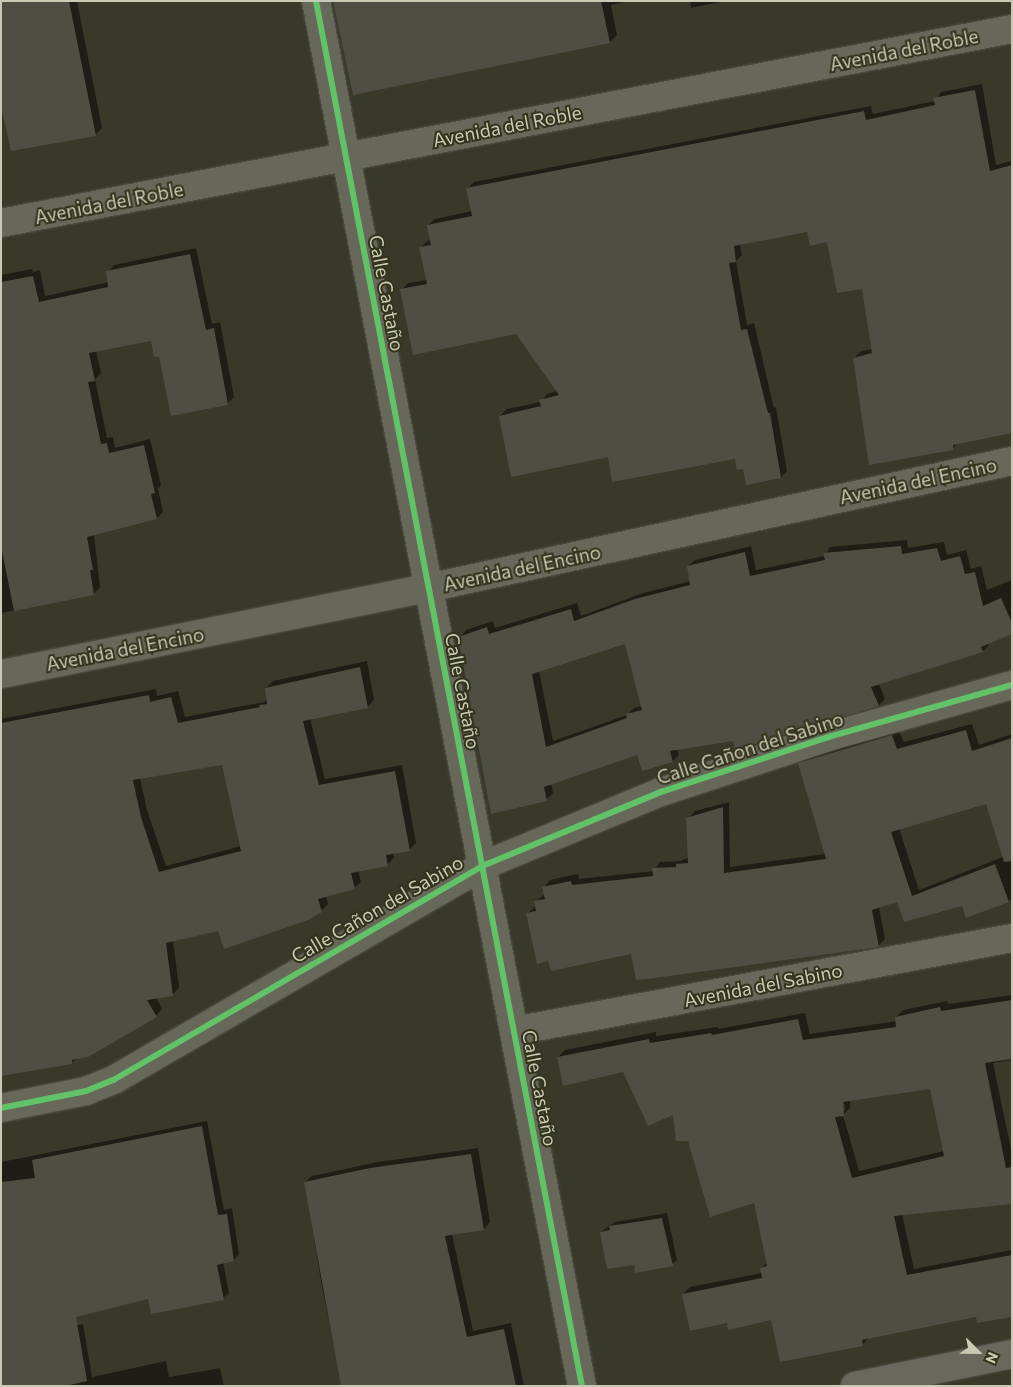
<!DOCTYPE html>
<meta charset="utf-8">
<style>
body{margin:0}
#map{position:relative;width:1013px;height:1387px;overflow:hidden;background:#39392a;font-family:Commissioner,sans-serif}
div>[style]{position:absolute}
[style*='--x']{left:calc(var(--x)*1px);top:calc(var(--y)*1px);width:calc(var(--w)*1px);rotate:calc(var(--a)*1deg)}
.shadow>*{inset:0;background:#0007}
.building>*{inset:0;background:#4e4e42}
.roads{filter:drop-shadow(0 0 1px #55554a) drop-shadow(0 0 1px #55554a)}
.minor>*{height:28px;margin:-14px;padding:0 14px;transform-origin:14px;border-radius:14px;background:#67675a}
.major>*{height:28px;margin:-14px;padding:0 14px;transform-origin:14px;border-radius:14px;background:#68685d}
.cycleway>*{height:6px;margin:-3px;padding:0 3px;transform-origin:3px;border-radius:3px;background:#61c268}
span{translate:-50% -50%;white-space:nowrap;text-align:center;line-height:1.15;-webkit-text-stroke:4px #34341d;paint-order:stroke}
.street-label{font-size:19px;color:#c9cab5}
.frame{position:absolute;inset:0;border:2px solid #c9cab5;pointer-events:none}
.north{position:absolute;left:953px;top:1327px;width:50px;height:50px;-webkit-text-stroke:4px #34341d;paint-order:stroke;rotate:113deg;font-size:14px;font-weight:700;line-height:20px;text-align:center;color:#c9cab5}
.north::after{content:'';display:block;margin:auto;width:18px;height:22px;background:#c9cab5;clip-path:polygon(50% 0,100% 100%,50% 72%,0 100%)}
</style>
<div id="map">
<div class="shadow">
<div style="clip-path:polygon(1px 1px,77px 1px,102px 128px,95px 135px,1px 110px)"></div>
<div style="clip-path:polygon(335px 1px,629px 1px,611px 5px,617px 35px,610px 42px)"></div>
<div style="clip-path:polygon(690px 1px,725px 1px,691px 8px)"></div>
<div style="clip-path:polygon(982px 84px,996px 165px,1012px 161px,1012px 431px,958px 443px,953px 448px,854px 358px,861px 351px,873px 349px,863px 287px,828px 241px,808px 230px,740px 244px,742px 255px,736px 261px,747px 325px,754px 323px,774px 408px,776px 407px,787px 471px,781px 477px,744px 468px,736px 458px,609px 455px,500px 416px,507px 409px,541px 402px,547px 394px,557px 391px,516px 333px,402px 290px,408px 283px,427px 280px,420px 248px,427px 241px,431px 240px,428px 225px,435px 219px,472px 211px,468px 188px,474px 182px,871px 106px,873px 114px,935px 101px,941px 92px)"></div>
<div style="clip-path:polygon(196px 248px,212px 324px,220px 322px,234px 397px,227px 404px,160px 354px,152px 340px,96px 351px,101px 373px,95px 379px,107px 438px,113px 437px,115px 448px,150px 439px,161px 485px,158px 489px,163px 512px,157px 518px,94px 534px,100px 588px,93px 594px,1px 613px,1px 275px,32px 269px,33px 272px,40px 270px,45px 296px,109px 282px,108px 272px,114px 265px)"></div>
<div style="clip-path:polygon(evenodd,907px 540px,908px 548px,944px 542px,947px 555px,966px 550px,971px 569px,981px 566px,987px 590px,1012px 580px,1012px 632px,988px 642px,989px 645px,983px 651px,879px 684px,885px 699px,879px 705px,734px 740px,677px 748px,679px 755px,673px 761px,638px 753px,551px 783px,553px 793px,546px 800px,460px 637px,466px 630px,493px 621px,495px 628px,577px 603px,581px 616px,643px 593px,691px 581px,688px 566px,695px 560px,751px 546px,756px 570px,825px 556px,830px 547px,907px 540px,625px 642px,642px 706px,634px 708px,627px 715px,553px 741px,539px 671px,625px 642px)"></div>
<div style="clip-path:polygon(evenodd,367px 661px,374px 700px,367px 707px,310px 718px,325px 779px,402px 765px,416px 843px,409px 850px,393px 853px,394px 858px,387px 865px,358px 870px,361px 882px,354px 888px,326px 896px,328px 904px,321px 911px,219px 929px,173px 940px,179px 988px,172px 995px,156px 997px,162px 1009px,156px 1016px,72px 1062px,1px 1074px,1px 719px,156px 689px,157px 696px,178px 691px,185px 717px,264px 702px,268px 698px,266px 688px,273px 681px,367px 661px,223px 763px,241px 846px,166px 866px,147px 810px,140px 778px,223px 763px)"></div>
<div style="clip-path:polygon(evenodd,972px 724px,979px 745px,1012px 734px,1012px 898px,1009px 901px,963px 905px,898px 901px,879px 907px,885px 939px,878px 946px,632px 953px,549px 960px,528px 913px,536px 906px,535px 902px,545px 894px,544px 887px,550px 880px,578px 874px,579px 879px,654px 871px,660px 862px,681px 861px,689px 857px,688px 818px,695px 811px,729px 802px,730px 867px,825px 854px,799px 764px,806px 757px,898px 729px,904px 742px,972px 724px,987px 802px,1003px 857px,919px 890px,899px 828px,987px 802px)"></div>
<div style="clip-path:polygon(evenodd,1012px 995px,1012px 1060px,993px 1063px,1012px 1154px,1012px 1203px,902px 1214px,914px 1269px,1012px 1250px,1012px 1316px,977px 1316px,869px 1338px,862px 1345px,772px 1318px,727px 1321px,683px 1294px,690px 1287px,762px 1273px,761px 1268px,768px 1262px,755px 1201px,689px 1139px,674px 1113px,624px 1071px,558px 1057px,565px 1050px,656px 1032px,656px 1036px,718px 1027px,718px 1029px,805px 1013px,810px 1034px,897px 1021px,896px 1017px,903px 1010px,947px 1001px,948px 1004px,1012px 995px,931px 1088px,944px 1151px,859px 1171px,843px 1115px,850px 1108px,850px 1100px,931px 1088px,1012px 995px,843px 1096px,845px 1110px,842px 1110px,843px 1096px)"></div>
<div style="clip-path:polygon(207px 1121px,224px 1210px,232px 1208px,239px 1254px,234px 1260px,223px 1262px,229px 1293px,223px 1298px,149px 1266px,1px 1285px,1px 1162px)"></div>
<div style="clip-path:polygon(478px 1148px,490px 1222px,484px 1229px,452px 1234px,473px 1331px,511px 1323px,524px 1386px,342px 1386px,321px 1281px,305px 1182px,312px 1176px,378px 1162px)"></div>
<div style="clip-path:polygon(667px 1213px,677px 1260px,672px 1264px,635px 1264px,601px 1232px,615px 1222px)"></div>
<div style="clip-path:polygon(83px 1324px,92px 1377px,166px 1361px,169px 1377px,220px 1368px,224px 1386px,1px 1386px,1px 1339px)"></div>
</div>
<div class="building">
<div style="clip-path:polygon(1px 1px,69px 1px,96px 136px,11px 151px,1px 106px)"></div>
<div style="clip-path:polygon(333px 1px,601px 1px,610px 43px,353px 95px)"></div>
<div style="clip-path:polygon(975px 90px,990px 171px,1012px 165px,1012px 433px,953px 445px,953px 450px,869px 465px,853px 358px,872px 353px,862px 289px,837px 293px,827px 242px,810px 246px,807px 232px,734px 246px,736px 262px,729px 263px,741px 330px,747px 329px,768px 413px,770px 413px,781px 478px,746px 485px,743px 469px,737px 470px,735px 459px,612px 482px,608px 457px,511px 477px,499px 416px,541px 406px,539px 400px,559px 395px,516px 334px,413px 355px,400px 289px,427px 284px,419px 247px,431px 245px,427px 225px,472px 216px,466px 188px,864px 111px,866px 120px,935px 105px,933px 98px)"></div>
<div style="clip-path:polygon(190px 254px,206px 330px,214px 328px,228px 405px,171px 416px,159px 356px,154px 357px,151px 341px,89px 353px,95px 381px,88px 382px,101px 444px,107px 443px,109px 453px,144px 445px,155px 493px,151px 494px,157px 519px,87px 537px,93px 570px,90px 570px,94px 595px,14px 611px,1px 546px,1px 282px,33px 276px,39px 302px,108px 287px,106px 271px)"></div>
<div style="clip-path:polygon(evenodd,901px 546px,902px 554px,937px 548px,941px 561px,960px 556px,965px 574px,975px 572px,983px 606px,1001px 598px,1012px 623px,1012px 634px,981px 647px,983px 652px,871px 687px,879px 706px,735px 750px,733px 741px,670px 751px,673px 762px,642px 771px,637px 755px,544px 787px,547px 801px,491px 814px,458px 637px,487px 627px,489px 634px,571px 609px,574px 621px,635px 599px,690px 585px,687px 566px,745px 552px,750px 576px,825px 560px,823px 553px,901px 546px,625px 644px,642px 710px,626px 714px,627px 718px,546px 747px,532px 674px,625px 644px)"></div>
<div style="clip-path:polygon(evenodd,360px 667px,368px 708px,303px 721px,319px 785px,395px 771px,410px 851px,386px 855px,388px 866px,351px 873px,355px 889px,318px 899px,322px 912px,308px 920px,224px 949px,218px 931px,166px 943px,173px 996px,147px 1000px,157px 1017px,88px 1057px,72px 1060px,72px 1064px,1px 1076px,1px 723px,149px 695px,150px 702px,171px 697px,178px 723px,260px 707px,259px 705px,267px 704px,265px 688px,360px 667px,222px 765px,241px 851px,159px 872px,141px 817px,133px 780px,222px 765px)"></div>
<div style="clip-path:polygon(966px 730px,972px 751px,1012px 738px,1012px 861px,1004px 862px,986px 804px,891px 832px,912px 896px,995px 864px,1009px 902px,966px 918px,962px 906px,904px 922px,897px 902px,872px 910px,879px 947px,655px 978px,636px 980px,631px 954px,551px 971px,548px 961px,537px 964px,526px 913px,536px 911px,534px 901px,545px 899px,542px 887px,571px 881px,572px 885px,653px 876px,652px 868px,676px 867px,676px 864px,688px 863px,686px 818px,723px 807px,724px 873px,826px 859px,798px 763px,892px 735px,897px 749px)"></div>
<div style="clip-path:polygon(evenodd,1012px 1000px,1012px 1059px,985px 1063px,1006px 1168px,1012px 1167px,1012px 1204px,894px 1216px,907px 1275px,1012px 1255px,1012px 1317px,977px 1323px,976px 1317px,862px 1340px,863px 1346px,780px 1362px,771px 1320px,728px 1330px,727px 1323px,690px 1331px,682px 1294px,762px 1278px,760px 1268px,767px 1266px,754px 1203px,710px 1217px,688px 1141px,676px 1141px,673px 1115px,648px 1126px,623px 1072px,563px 1086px,557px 1057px,649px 1039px,650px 1043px,711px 1033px,712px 1035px,798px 1019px,803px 1040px,896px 1027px,895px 1017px,940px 1007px,941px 1011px,1012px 1000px,930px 1089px,944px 1156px,852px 1178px,835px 1117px,844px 1116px,843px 1102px,930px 1089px)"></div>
<div style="clip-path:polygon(202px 1126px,218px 1215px,227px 1214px,234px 1261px,217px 1265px,224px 1300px,151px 1314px,148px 1299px,76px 1317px,87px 1381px,65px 1386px,1px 1386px,1px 1182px,35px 1178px,32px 1160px)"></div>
<div style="clip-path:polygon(471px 1154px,484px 1230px,445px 1236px,467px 1337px,504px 1329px,516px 1386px,341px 1386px,304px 1182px,370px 1168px)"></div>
<div style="clip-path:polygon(662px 1218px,673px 1266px,635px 1273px,634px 1265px,607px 1269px,600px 1232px,610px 1230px,609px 1226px)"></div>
</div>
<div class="roads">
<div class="minor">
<div style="--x:316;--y:1;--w:1410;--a:79.13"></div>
<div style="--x:1;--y:223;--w:1029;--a:-10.86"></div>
<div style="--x:1;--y:674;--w:436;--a:-11.4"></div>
<div style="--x:428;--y:588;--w:598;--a:-12.27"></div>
<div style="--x:514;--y:1031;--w:507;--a:-10.58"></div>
<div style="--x:1;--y:1108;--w:87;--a:-11.3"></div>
<div style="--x:86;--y:1091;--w:31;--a:-22"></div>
<div style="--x:115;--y:1079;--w:424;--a:-30.1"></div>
<div style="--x:482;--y:866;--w:194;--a:-22.5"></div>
<div style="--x:661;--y:792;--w:176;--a:-18.2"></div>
<div style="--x:828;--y:737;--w:191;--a:-15.8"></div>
</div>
<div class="major">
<div style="--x:855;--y:1386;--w:160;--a:-11.5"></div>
</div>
</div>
<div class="cycleway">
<div style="--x:316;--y:1;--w:1410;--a:79.13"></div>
<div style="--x:1;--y:1108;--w:87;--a:-11.3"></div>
<div style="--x:86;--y:1091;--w:31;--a:-22"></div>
<div style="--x:115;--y:1079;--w:424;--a:-30.1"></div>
<div style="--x:482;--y:866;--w:194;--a:-22.5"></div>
<div style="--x:661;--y:792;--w:176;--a:-18.2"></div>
<div style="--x:828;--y:737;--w:191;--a:-15.8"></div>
</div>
<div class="street-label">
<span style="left:904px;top:50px;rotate:-11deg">Avenida del Roble</span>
<span style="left:507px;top:126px;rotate:-11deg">Avenida del Roble</span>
<span style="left:109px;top:203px;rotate:-11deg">Avenida del Roble</span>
<span style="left:387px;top:293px;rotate:79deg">Calle Castaño</span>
<span style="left:918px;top:481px;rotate:-12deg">Avenida del Encino</span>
<span style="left:522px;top:568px;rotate:-12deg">Avenida del Encino</span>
<span style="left:125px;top:649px;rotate:-11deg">Avenida del Encino</span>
<span style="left:463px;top:691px;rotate:79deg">Calle Castaño</span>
<span style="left:750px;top:748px;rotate:-18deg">Calle Cañon del Sabino</span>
<span style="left:377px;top:909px;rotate:-30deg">Calle Cañon del Sabino</span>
<span style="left:763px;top:985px;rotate:-11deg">Avenida del Sabino</span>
<span style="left:540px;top:1088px;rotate:79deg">Calle Castaño</span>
</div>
<div class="frame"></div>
<div class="north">N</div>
</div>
